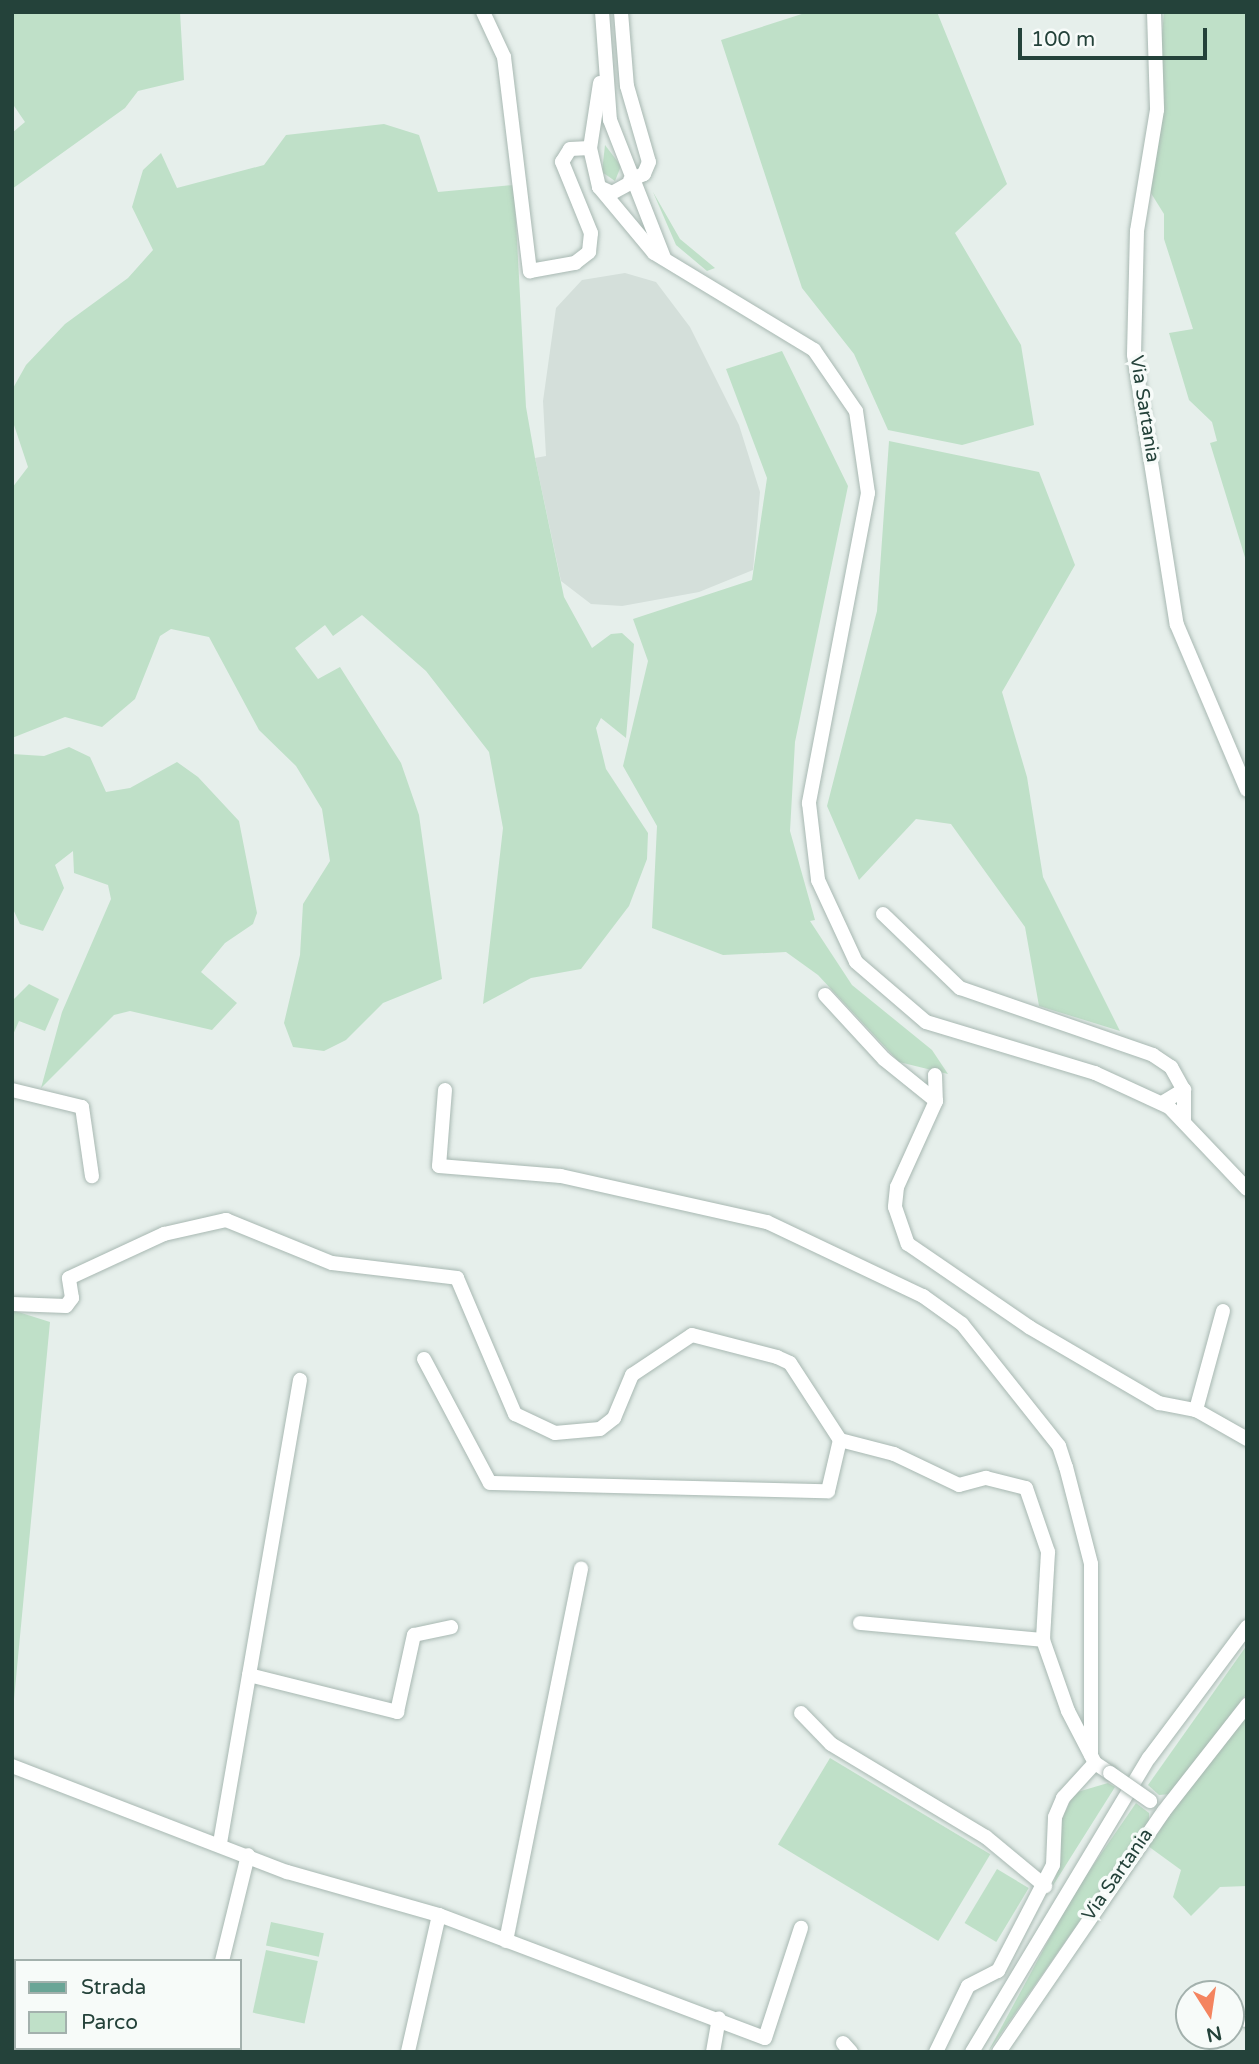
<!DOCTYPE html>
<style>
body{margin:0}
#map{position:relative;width:1259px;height:2064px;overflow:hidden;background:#e6efeb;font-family:"Varela Round",sans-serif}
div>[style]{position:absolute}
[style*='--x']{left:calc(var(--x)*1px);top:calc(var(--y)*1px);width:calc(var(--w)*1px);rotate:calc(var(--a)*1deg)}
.built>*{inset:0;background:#d4dfda}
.green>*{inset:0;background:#bfe0c8;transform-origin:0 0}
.roads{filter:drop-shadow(0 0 2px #a8b8b2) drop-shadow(0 0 2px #a8b8b2)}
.minor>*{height:14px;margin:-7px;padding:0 7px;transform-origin:7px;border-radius:7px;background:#fff}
.major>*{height:19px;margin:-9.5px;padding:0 9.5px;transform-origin:9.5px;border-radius:9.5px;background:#6aa596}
.bridges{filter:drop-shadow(0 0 2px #a8b8b2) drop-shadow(0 0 2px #a8b8b2)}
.minor-bridge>*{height:14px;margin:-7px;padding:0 7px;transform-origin:7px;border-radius:7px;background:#fff}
span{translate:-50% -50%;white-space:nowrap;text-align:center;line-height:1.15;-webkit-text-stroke:7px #f7fbf9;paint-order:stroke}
.street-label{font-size:19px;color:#24423a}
.frame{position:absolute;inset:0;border:14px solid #24423a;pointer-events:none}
.legend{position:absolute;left:14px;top:1959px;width:228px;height:91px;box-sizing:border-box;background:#f7fbf9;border:2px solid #a3b1ad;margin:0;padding:9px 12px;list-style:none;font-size:21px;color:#24423a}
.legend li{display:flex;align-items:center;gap:14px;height:35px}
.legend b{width:35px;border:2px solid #a3b1ad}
.north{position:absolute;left:1175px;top:1980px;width:70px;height:70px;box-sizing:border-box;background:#f7fbf9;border:2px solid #a3b1ad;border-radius:50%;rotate:168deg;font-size:19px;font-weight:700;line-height:28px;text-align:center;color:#24423a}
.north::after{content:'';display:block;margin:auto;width:24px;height:32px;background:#f4845f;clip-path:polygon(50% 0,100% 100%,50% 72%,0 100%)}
.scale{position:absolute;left:1018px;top:28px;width:189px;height:32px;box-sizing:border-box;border:4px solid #24423a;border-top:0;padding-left:9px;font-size:21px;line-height:24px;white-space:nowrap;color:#24423a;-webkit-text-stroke:5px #f7fbf9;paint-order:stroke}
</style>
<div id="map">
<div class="built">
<div style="clip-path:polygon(625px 273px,656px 282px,690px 327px,739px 425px,760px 492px,753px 570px,699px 592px,622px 606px,591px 604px,561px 581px,535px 458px,546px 456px,543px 401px,556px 308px,582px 280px)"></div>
</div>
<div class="green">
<div style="clip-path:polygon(12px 12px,180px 12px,184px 80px,138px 91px,125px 108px,12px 189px,12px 133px,25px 122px,12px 103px)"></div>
<div style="clip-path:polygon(808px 12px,937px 12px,1007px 184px,955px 233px,1021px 345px,1034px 425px,962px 445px,888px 430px,854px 354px,802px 288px,721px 40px)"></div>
<div style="clip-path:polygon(1164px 12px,1247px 12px,1247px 564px,1210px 443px,1217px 441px,1212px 422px,1189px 400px,1169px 333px,1193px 329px,1164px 239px,1164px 214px,1149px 190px)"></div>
<div style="clip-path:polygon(384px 124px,419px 135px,438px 192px,514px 185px,526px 407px,535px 458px,564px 597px,592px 648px,611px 634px,622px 633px,634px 644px,626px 738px,601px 718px,596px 728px,606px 769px,648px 833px,647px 859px,629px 906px,581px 969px,531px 978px,483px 1004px,503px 828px,489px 752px,426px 671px,362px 615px,333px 636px,325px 625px,295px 648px,318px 679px,340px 667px,401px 763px,419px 815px,442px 979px,383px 1003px,346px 1040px,324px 1051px,293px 1047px,284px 1023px,300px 955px,303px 904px,330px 861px,322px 809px,296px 766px,259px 730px,209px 637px,171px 629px,160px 636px,135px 699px,102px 727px,65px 717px,12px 738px,12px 488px,28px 467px,12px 419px,12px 390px,26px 365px,65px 324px,128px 278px,153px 250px,132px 207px,143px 170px,161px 153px,177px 188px,264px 165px,286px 135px)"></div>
<div style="clip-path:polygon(605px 145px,621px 166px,615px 181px,602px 172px)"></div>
<div style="clip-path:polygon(653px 192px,680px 239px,715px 268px,707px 271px,676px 245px)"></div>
<div style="clip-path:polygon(782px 351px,848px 486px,795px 742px,790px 831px,815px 920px,810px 921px,852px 985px,932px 1050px,948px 1074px,899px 1062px,818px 975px,786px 952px,723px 955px,652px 928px,657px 826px,623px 766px,648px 661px,633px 619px,752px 580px,767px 478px,726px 369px)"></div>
<div style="clip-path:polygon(889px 441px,1039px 472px,1075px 565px,1002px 692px,1027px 777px,1043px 877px,1120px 1031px,1039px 1006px,1025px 927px,951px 824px,916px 819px,859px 880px,827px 806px,877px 611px)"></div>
<div style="clip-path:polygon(69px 747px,90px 757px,106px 792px,130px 788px,177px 762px,198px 777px,239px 821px,257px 913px,253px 924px,225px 943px,201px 972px,237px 1003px,212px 1030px,130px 1011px,114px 1015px,41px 1088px,62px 1012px,111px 899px,108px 885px,74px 873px,73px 851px,55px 865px,64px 888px,43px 931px,20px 924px,12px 907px,12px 754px,44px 756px)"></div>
<div style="clip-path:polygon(29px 984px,59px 999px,45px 1031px,19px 1021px,12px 1037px,12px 1001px)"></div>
<div style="clip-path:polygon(12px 1310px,50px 1322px,12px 1720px)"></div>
<div style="clip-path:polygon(1247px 1645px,1247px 1693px,1171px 1794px,1159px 1795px,1148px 1785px)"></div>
<div style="clip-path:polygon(1247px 1707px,1247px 1886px,1220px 1887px,1191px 1916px,1173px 1897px,1181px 1870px,1148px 1846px)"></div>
<div style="left:830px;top:1758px;width:187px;height:101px;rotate:31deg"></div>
<div style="clip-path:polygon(1108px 1783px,1115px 1787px,1052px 1887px,1061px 1862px,1061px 1821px,1074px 1793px)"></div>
<div style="clip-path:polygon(1136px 1803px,1149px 1813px,1149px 1822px,988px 2052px,1074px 1893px)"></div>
<div style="left:997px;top:1869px;width:37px;height:63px;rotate:31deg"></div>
<div style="left:271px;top:1922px;width:54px;height:24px;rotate:12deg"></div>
<div style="left:266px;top:1950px;width:53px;height:64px;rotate:12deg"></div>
</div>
<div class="roads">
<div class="minor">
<div style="--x:483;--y:12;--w:50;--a:65"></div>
<div style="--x:504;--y:57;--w:216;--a:83.1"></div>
<div style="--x:530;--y:271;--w:46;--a:-10.1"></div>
<div style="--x:575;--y:263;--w:18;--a:-38"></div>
<div style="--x:589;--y:252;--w:19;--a:-84"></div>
<div style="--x:591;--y:233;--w:77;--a:-112.2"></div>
<div style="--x:562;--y:162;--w:15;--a:-58"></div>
<div style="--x:570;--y:149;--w:20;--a:-3"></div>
<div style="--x:602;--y:12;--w:108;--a:85.8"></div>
<div style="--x:610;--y:120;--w:148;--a:68.6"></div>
<div style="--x:621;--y:12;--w:74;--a:85.4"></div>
<div style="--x:627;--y:86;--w:79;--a:73.9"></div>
<div style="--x:649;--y:162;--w:13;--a:113"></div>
<div style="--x:644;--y:174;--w:15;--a:157"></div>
<div style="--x:1154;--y:12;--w:98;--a:88.2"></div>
<div style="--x:1157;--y:110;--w:123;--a:99.4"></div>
<div style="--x:1137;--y:231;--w:124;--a:91.4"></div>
<div style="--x:1134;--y:355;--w:273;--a:81"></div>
<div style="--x:1177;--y:625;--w:179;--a:67"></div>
<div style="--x:600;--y:83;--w:66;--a:98.7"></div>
<div style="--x:590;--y:148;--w:40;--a:77"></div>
<div style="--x:599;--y:187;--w:14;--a:25"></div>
<div style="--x:612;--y:193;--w:21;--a:-29"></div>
<div style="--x:599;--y:187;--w:86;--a:50.2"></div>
<div style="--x:654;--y:253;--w:187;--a:31.2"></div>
<div style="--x:814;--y:350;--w:74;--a:55.5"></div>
<div style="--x:856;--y:411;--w:83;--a:81.7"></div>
<div style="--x:868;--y:493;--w:316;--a:100.8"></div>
<div style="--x:809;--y:803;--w:78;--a:83.3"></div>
<div style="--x:818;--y:880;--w:90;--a:65.1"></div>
<div style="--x:856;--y:962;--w:92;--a:40.6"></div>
<div style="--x:926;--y:1022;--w:177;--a:16.8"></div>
<div style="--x:1095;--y:1073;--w:81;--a:24.7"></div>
<div style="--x:1169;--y:1107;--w:113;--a:46.4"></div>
<div style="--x:883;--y:914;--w:107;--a:43.9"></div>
<div style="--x:960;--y:988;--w:204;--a:19.1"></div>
<div style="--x:1153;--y:1055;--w:22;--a:34"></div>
<div style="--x:1171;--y:1067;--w:26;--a:61"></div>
<div style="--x:825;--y:995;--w:87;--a:47.3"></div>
<div style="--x:884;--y:1059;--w:67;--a:38.9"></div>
<div style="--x:936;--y:1101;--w:94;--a:114.4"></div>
<div style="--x:897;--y:1187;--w:20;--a:96"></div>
<div style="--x:895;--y:1207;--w:39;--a:71"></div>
<div style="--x:908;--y:1244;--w:147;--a:34.4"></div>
<div style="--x:1029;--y:1327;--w:151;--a:30.3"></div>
<div style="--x:1159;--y:1403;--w:38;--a:11"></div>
<div style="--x:935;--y:1075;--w:26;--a:88"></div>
<div style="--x:12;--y:1090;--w:72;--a:13.7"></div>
<div style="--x:82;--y:1107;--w:70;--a:81.8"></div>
<div style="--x:445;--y:1090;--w:76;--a:94.5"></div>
<div style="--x:439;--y:1166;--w:122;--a:4.7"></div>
<div style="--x:561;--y:1176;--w:211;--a:12.6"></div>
<div style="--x:767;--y:1222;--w:173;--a:25.4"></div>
<div style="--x:923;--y:1296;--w:48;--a:35.7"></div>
<div style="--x:962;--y:1324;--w:156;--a:51.5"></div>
<div style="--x:1059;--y:1446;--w:22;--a:72"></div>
<div style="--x:1066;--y:1467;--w:100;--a:75.5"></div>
<div style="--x:1091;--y:1564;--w:191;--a:90"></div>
<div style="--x:1162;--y:1103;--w:26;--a:-31"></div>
<div style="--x:1184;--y:1090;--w:31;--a:90"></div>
<div style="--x:12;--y:1304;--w:54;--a:2.1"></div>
<div style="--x:66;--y:1306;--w:10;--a:-53"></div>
<div style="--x:72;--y:1298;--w:20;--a:-99"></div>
<div style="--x:69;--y:1278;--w:105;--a:-24.9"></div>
<div style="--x:164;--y:1234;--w:64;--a:-12.7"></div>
<div style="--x:226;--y:1220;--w:114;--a:22.1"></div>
<div style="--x:332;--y:1263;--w:126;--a:6.8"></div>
<div style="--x:457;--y:1278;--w:148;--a:66.9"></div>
<div style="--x:515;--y:1414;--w:44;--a:25.4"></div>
<div style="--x:555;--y:1433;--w:45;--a:-5.1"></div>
<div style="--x:600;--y:1429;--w:18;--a:-38"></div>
<div style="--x:614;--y:1418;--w:47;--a:-67.3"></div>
<div style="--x:632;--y:1375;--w:72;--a:-33.7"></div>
<div style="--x:692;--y:1335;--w:88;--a:14.5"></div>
<div style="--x:777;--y:1357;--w:14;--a:25"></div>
<div style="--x:790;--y:1363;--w:92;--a:57"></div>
<div style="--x:840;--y:1440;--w:56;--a:14.5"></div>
<div style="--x:894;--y:1454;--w:72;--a:25.5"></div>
<div style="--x:959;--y:1485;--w:28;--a:-15"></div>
<div style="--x:986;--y:1478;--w:41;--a:14"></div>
<div style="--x:1026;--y:1488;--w:68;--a:71"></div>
<div style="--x:1048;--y:1552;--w:88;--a:93.3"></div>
<div style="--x:1223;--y:1311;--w:103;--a:105.3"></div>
<div style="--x:1196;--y:1410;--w:59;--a:29.6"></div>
<div style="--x:424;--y:1359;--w:140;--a:62"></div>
<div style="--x:490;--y:1483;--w:338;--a:1.4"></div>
<div style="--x:828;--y:1491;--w:52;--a:-76.8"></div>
<div style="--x:860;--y:1623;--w:184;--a:5.3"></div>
<div style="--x:1043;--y:1640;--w:75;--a:70.6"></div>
<div style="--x:1068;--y:1711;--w:59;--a:62.6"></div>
<div style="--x:1095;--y:1763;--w:18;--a:34"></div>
<div style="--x:249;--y:1675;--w:153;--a:14"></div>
<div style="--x:397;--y:1712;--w:79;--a:-77.6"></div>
<div style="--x:414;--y:1635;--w:38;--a:-12"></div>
<div style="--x:801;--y:1713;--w:43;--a:45.9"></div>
<div style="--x:831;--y:1744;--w:181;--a:31"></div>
<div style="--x:986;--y:1837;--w:77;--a:39.7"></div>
<div style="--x:12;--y:1766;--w:295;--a:21.1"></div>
<div style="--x:287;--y:1872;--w:158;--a:15.8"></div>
<div style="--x:439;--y:1915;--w:140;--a:102.8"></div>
<div style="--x:220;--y:1843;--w:470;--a:-80.2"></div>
<div style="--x:439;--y:1915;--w:348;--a:20.7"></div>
<div style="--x:765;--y:2038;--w:116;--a:-71.9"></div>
<div style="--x:506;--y:1941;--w:380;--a:-78.6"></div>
<div style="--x:222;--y:1961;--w:109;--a:-76.2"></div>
<div style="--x:1231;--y:2017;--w:16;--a:11"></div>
<div style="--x:843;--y:2043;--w:12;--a:48"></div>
<div style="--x:200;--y:2052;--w:4;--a:-76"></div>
<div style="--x:713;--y:2052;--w:34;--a:-80"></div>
<div style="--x:936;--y:2052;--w:73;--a:-64.1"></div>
<div style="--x:968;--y:1986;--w:34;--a:-27"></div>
<div style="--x:998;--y:1971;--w:119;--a:-62.6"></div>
<div style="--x:1053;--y:1865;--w:48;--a:-87.6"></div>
<div style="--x:1055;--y:1817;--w:21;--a:-67"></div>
<div style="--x:1063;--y:1798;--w:47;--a:-47.6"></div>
<div style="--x:972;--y:2052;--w:343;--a:-59"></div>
<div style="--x:1149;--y:1758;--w:164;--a:-53.2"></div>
<div style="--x:999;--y:2052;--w:292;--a:-55.6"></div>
<div style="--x:1164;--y:1811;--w:135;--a:-51.9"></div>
</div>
<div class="major">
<div style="--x:12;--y:2036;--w:4;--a:14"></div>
<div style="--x:65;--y:2048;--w:18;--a:13"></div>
<div style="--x:12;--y:2050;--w:8;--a:14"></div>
</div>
</div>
<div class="bridges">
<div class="minor-bridge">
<div style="--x:1110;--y:1773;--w:49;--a:35"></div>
</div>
</div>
<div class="street-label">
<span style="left:1144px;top:409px;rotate:81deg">Via Sartania</span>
<span style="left:1118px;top:1875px;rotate:-55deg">Via Sartania</span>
</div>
<div class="frame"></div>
<ul class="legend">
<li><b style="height:9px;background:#6aa596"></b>Strada</li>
<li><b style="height:19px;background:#bfe0c8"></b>Parco</li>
</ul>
<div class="north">N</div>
<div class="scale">100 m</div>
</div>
